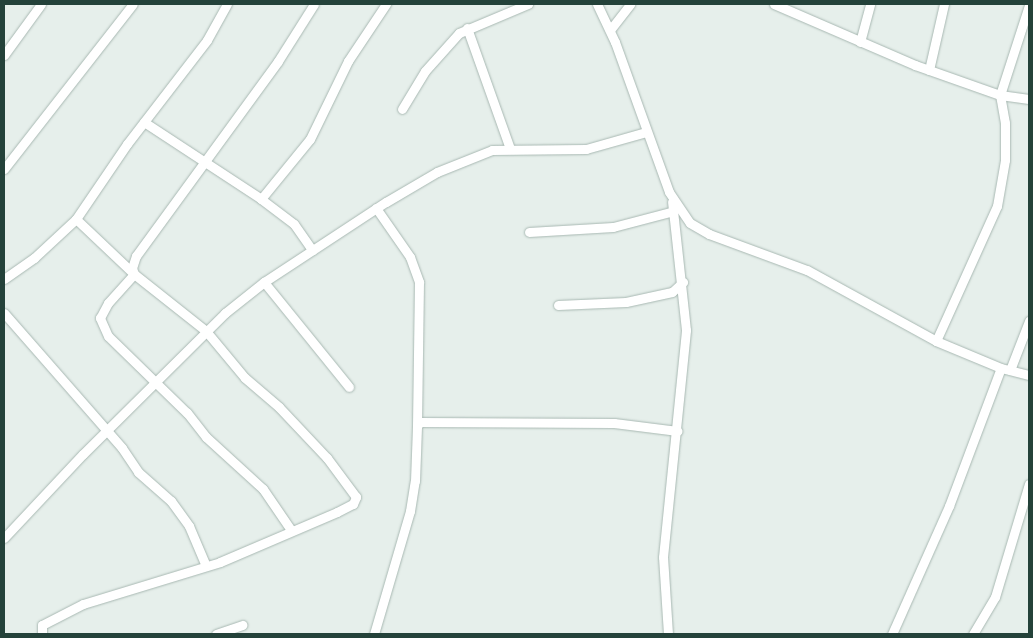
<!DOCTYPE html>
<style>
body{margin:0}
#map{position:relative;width:1033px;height:638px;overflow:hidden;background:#e6efeb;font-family:Helvetica,sans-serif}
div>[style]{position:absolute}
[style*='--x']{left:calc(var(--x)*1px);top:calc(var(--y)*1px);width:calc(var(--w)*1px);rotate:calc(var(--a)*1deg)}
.roads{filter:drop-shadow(0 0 1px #a8b8b2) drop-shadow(0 0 1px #a8b8b2)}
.minor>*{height:9px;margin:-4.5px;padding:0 4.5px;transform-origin:4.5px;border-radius:4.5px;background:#fff}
span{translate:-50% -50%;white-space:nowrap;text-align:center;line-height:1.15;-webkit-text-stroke:4.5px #f7fbf9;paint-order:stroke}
.frame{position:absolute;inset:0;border:5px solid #24423a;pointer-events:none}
</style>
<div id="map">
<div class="roads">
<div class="minor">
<div style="--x:597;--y:4;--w:42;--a:64.7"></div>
<div style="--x:615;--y:42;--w:159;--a:70.2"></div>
<div style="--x:669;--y:192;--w:37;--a:56"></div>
<div style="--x:690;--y:223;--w:22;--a:30"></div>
<div style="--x:709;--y:234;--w:104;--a:20.2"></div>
<div style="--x:807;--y:270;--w:147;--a:28.8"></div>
<div style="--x:936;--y:341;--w:70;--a:22.6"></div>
<div style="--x:1001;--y:368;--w:29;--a:14"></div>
<div style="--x:774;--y:4;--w:154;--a:23.4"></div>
<div style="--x:915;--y:65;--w:90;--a:19.4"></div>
<div style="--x:1000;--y:95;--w:29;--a:8"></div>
<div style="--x:467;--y:28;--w:128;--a:70.4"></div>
<div style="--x:610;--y:30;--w:33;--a:-52"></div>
<div style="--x:860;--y:42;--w:39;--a:-75"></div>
<div style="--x:4;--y:55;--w:63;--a:-54"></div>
<div style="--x:929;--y:70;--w:68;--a:-77.2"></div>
<div style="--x:402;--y:109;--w:44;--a:-58.8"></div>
<div style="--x:425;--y:71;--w:51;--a:-48.2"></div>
<div style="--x:459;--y:33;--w:75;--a:-22.8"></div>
<div style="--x:144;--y:122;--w:140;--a:33.3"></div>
<div style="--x:261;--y:199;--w:41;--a:37.1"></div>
<div style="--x:294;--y:224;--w:32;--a:55"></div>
<div style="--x:4;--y:169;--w:209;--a:-52"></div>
<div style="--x:261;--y:199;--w:77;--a:-50.8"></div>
<div style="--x:310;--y:139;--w:87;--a:-64"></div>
<div style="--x:348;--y:61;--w:69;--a:-56.3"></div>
<div style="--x:376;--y:208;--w:60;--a:55.2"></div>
<div style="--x:410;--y:257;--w:27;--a:70"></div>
<div style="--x:419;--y:282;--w:144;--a:90.8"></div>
<div style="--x:529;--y:232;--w:84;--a:-3.4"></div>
<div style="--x:613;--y:227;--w:63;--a:-14.7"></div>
<div style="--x:4;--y:279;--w:37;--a:-35"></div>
<div style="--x:34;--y:258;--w:57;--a:-42.9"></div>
<div style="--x:76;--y:219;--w:91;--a:-55.8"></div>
<div style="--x:127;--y:144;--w:131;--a:-52.4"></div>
<div style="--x:207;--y:40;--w:41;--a:-60.9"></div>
<div style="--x:264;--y:282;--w:135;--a:51"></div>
<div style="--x:558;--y:305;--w:68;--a:-2.5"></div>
<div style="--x:626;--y:302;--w:47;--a:-12.3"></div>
<div style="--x:672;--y:292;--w:15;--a:-42"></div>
<div style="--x:4;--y:313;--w:179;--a:48.8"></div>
<div style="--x:122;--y:448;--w:29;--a:56"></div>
<div style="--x:138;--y:472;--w:44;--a:41.3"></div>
<div style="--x:171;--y:501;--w:31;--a:54"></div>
<div style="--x:189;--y:526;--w:43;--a:67"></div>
<div style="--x:936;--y:341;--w:148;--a:-65.7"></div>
<div style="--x:997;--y:206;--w:47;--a:-80.1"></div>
<div style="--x:1005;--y:160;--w:37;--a:-90"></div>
<div style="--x:1005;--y:123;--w:28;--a:-100"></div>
<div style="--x:1000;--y:95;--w:95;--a:-72.1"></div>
<div style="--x:1010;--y:370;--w:53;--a:-68.8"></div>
<div style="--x:291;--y:530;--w:50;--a:-124.3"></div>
<div style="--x:263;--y:489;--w:77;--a:-137.6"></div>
<div style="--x:206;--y:437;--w:31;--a:-128"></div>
<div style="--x:187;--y:413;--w:110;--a:-135.7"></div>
<div style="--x:108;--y:336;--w:20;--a:-114"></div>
<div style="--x:100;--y:318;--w:17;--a:-62"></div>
<div style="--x:108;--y:303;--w:39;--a:-48"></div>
<div style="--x:134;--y:274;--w:6;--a:-108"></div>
<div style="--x:132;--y:268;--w:13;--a:-72"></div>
<div style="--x:136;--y:256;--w:241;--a:-53.9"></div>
<div style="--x:278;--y:61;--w:67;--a:-57.7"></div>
<div style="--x:4;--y:538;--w:115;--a:-46.8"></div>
<div style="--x:83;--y:454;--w:200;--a:-44.8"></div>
<div style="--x:225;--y:313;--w:50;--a:-38.5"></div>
<div style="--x:264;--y:282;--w:146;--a:-33.3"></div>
<div style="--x:386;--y:202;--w:59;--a:-30.5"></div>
<div style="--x:437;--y:172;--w:59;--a:-21.8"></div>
<div style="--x:492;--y:150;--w:94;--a:-0.6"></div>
<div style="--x:586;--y:149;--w:62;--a:-15.8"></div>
<div style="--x:42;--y:634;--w:9;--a:-90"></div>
<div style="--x:42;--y:625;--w:46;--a:-27.1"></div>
<div style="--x:83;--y:604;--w:143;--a:-17"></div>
<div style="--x:220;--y:562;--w:127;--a:-23.1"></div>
<div style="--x:337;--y:512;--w:18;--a:-27"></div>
<div style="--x:353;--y:504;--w:8;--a:-67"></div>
<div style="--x:356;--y:497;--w:49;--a:-126.6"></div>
<div style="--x:327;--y:458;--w:70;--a:-133.3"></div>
<div style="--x:279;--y:407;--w:45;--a:-139.5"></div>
<div style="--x:245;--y:378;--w:61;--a:-129.7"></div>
<div style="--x:206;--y:331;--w:92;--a:-141.6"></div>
<div style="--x:134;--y:274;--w:80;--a:-136.5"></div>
<div style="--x:216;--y:634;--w:28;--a:-19"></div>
<div style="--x:374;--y:634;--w:128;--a:-73.7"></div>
<div style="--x:410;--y:511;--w:30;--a:-81"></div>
<div style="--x:415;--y:481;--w:55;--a:-87.9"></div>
<div style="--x:417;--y:426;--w:5;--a:-53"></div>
<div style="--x:420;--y:422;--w:194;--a:0.3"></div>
<div style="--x:614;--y:423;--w:64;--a:7.1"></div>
<div style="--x:668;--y:634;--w:77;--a:-93.7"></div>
<div style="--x:663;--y:557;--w:228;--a:-84.2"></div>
<div style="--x:686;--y:330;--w:129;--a:-96.2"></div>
<div style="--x:892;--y:634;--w:140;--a:-66"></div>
<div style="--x:949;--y:506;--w:147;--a:-69.4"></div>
<div style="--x:973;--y:634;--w:43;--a:-59.3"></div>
<div style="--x:995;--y:597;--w:118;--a:-73.3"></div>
</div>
</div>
<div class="frame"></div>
</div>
